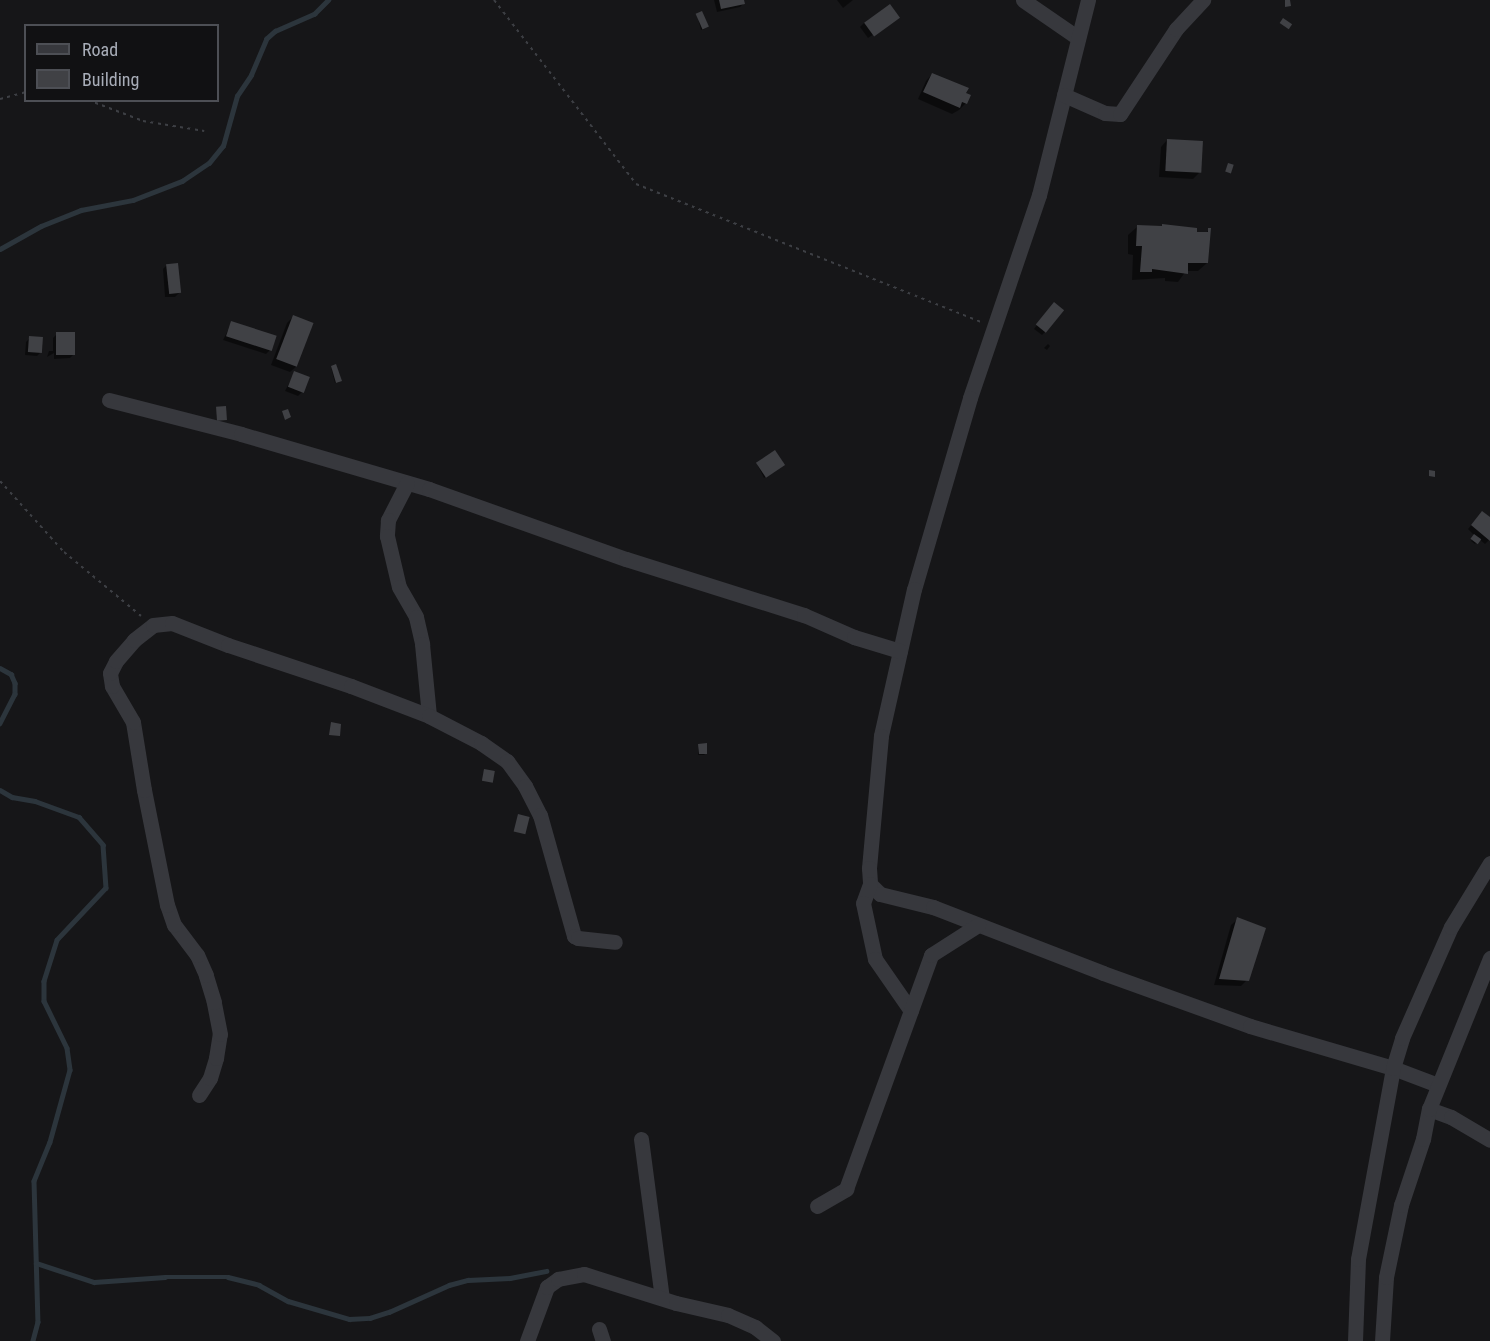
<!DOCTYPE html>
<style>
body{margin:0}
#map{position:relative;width:1490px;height:1341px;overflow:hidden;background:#161618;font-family:"Roboto Condensed",sans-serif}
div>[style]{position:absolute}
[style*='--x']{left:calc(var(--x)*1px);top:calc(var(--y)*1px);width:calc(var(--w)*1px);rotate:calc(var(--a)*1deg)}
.shadow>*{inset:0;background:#0007}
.stream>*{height:4.5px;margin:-2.25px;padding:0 2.25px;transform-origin:2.25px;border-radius:2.25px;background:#2c353c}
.building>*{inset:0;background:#404145;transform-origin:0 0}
.path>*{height:2px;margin-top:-1px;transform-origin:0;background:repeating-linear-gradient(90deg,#3d3f44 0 3px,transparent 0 7.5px)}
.minor>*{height:15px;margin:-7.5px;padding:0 7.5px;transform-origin:7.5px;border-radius:7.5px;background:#37383d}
span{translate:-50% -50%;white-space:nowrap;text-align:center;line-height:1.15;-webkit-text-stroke:5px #111113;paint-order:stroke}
.legend{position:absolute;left:24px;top:24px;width:195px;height:78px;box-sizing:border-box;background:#111113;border:2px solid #4d4f55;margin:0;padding:8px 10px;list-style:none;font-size:18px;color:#a8adb8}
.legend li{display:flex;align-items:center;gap:12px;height:30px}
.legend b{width:30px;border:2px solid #4d4f55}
</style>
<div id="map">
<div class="shadow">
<div style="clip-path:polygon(714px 0,743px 0,744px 3px,740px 7px,717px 12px)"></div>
<div style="clip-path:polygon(837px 0,853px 0,843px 8px)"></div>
<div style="clip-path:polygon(697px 15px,705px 29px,701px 30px)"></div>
<div style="clip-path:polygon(894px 21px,868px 38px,860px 27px,864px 23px)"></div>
<div style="clip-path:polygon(932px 74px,964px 94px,966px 103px,959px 110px,952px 114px,918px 99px,926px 81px)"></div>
<div style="clip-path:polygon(1167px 140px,1199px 173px,1193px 179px,1159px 177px,1161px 147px)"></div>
<div style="clip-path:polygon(1168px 226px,1195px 233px,1205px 234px,1209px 230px,1207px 263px,1198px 271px,1186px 271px,1178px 282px,1165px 281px,1165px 278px,1132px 280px,1133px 255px,1128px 254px,1128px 235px,1137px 227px)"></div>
<div style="clip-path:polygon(167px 265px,179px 293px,175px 297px,165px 297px,163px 269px)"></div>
<div style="clip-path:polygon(1050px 308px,1046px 331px,1042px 335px,1034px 329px)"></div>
<div style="clip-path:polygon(294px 316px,297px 366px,290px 372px,271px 365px,287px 323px)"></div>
<div style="clip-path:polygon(232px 322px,270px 350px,266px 354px,223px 340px)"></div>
<div style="clip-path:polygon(57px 334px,74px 354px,70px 358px,54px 359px,54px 353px,47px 357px,49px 351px,53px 351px,53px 338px)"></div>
<div style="clip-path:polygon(30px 338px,41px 352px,37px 356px,25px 355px,26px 342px)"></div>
<div style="clip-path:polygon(1048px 344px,1050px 346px,1047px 350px,1044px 348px)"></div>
<div style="clip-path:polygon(331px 367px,339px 382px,335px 383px)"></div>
<div style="clip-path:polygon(295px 372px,302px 392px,298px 396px,285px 391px)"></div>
<div style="clip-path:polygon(757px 464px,781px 466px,764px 478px)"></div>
<div style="clip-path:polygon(1478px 517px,1490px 519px,1490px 539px,1485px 544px,1479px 539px,1475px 544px,1471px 541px,1475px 536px,1468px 529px)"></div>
<div style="clip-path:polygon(699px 745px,706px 753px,704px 755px,698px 755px)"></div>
<div style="clip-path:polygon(1238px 919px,1247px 980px,1241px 986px,1214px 985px,1231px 925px)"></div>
</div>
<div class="stream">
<div style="--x:0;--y:249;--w:47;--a:-29.3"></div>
<div style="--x:41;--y:226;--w:43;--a:-21.8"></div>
<div style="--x:81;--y:210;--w:53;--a:-10.9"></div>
<div style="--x:133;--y:200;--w:53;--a:-21.2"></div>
<div style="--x:182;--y:181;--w:32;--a:-34"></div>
<div style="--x:209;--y:163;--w:22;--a:-51"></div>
<div style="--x:223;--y:146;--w:52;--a:-74.4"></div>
<div style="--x:237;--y:96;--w:25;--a:-56"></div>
<div style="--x:251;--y:75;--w:39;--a:-67"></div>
<div style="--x:266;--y:39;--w:12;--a:-42"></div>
<div style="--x:275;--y:31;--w:43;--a:-23.6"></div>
<div style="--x:314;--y:14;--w:20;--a:-45"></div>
<div style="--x:0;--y:668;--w:13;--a:29"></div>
<div style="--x:11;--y:674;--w:10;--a:66"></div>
<div style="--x:15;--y:683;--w:11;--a:90"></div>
<div style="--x:15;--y:694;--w:33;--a:117"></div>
<div style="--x:0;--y:790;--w:14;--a:30"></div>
<div style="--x:12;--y:797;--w:23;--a:10"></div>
<div style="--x:35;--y:801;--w:47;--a:20"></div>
<div style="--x:79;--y:817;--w:37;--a:49"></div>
<div style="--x:103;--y:845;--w:43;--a:86"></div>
<div style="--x:106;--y:888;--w:71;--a:133.3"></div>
<div style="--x:57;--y:940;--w:43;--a:107.6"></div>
<div style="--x:44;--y:981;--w:20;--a:90"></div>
<div style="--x:44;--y:1001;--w:52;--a:63.9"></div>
<div style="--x:67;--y:1048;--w:22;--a:82"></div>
<div style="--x:70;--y:1070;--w:75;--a:105.5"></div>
<div style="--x:50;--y:1142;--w:42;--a:112.3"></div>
<div style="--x:34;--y:1181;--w:141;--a:88.4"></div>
<div style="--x:38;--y:1322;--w:20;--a:105"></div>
<div style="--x:36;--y:1263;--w:61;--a:18.1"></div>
<div style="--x:94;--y:1282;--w:71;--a:-4"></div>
<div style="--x:165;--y:1277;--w:63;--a:0"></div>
<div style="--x:228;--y:1277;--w:32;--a:14"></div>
<div style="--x:259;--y:1285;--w:33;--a:29"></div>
<div style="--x:288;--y:1301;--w:64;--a:16.4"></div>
<div style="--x:349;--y:1319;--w:21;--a:-3"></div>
<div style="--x:370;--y:1318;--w:20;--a:-18"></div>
<div style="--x:389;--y:1312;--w:66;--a:-24.2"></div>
<div style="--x:449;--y:1285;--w:20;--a:-15"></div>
<div style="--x:468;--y:1280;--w:42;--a:-2.7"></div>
<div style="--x:510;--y:1278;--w:37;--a:-11"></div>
</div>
<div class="building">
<div style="clip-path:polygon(719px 0,744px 0,745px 4px,721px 9px)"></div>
<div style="clip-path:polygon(1285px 0,1290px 0,1291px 6px,1285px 7px)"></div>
<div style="left:890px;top:4px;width:17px;height:32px;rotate:54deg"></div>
<div style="left:702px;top:11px;width:17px;height:7px;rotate:66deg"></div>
<div style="left:1283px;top:18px;width:11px;height:6px;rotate:34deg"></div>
<div style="clip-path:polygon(932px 73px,969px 88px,966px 93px,971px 95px,967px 104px,962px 102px,960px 108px,923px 92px)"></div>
<div style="left:1167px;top:139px;width:36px;height:32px;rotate:3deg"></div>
<div style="left:1228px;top:163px;width:6px;height:9px;rotate:18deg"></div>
<div style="clip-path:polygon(1162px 224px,1197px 228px,1197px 232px,1208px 232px,1208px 228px,1211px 228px,1208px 263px,1188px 263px,1188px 274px,1152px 269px,1152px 272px,1140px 272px,1142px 246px,1136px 246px,1137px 225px,1162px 226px)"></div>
<div style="left:178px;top:263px;width:30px;height:12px;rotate:84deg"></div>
<div style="left:1054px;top:302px;width:13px;height:29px;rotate:39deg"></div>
<div style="left:293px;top:315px;width:22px;height:47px;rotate:21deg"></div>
<div style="left:231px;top:321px;width:48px;height:16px;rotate:18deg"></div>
<div style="left:75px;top:332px;width:23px;height:19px;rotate:90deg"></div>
<div style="left:29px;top:336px;width:14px;height:16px;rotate:4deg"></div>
<div style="clip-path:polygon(336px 364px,342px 381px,336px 383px,331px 366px)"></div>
<div style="left:294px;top:371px;width:17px;height:17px;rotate:21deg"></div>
<div style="left:226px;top:406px;width:14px;height:10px;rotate:86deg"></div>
<div style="clip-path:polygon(288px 409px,291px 417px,285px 420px,282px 411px)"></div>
<div style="left:775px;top:450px;width:18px;height:23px;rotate:56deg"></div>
<div style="clip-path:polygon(1429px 470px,1435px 471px,1435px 477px,1429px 476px)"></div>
<div style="clip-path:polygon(1482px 511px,1490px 517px,1490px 541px,1471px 525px)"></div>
<div style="left:1474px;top:534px;width:9px;height:6px;rotate:36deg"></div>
<div style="clip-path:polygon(331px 722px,341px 724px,340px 736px,329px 735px)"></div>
<div style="clip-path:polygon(707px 743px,707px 754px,699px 754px,698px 744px)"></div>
<div style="left:484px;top:769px;width:11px;height:12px;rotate:10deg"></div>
<div style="left:518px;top:814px;width:12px;height:18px;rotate:14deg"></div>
<div style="clip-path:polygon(1237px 917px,1266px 928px,1249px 981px,1219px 979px)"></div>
</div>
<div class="path">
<div style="--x:494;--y:0;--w:232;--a:52.3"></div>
<div style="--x:636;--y:184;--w:372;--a:21.8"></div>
<div style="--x:0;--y:99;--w:27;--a:-15"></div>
<div style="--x:88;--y:100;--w:59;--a:20.9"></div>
<div style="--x:143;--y:121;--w:62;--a:9.3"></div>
<div style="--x:0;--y:481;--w:96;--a:48"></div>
<div style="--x:64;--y:552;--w:100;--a:39.7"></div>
</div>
<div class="minor">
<div style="--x:1023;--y:0;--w:67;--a:34.6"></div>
<div style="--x:1088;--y:0;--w:201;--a:104.1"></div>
<div style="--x:1039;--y:195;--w:214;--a:108.8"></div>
<div style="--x:970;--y:398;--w:199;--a:106.3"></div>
<div style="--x:914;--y:589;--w:151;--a:102.7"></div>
<div style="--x:881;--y:736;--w:133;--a:95.2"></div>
<div style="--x:869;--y:868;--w:16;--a:86"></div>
<div style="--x:870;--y:884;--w:14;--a:45"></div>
<div style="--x:880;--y:894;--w:55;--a:13.8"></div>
<div style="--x:933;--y:907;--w:182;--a:21.2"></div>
<div style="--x:1103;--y:973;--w:156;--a:19.8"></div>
<div style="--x:1250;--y:1026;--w:149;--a:16.4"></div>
<div style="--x:1393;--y:1068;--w:48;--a:20.7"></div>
<div style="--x:1064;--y:95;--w:45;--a:23.7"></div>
<div style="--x:1105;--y:113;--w:15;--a:4"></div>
<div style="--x:1120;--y:114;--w:102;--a:-56.6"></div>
<div style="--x:1176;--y:29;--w:40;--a:-47"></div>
<div style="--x:109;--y:400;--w:136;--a:14.4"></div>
<div style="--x:241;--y:434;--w:196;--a:16.3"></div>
<div style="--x:429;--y:489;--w:209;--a:19.6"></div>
<div style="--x:626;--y:559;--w:187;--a:17.5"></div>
<div style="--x:804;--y:615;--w:55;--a:23.7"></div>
<div style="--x:854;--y:637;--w:48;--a:16.9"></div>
<div style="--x:407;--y:483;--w:42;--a:117.2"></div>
<div style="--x:388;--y:520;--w:16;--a:94"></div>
<div style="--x:387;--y:536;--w:52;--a:76.8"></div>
<div style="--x:399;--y:587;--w:34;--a:60"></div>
<div style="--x:416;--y:617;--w:28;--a:77"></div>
<div style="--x:422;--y:644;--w:72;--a:84.4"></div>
<div style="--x:870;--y:884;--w:20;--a:110"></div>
<div style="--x:863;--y:903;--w:57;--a:77.9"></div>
<div style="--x:875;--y:959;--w:63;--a:55.3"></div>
<div style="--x:199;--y:1095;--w:20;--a:-57"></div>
<div style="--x:210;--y:1078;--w:21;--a:-73"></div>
<div style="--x:216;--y:1058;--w:24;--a:-81"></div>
<div style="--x:220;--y:1034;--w:33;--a:-101"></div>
<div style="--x:214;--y:1002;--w:28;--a:-107"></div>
<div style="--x:206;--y:975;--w:22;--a:-114"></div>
<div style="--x:197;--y:955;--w:38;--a:-127"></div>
<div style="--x:174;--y:925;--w:21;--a:-109"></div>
<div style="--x:167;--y:905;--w:117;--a:-101.3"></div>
<div style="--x:144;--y:790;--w:69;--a:-99.2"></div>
<div style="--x:133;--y:722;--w:42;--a:-120.3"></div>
<div style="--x:112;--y:686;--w:13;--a:-99"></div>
<div style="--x:110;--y:673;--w:13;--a:-63"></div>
<div style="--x:116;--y:661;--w:28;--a:-49"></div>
<div style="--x:134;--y:640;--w:24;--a:-38"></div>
<div style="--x:153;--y:625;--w:19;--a:-6"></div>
<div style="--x:172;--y:623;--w:60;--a:21.4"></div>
<div style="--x:228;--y:645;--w:130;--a:18.4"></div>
<div style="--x:351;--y:686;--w:84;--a:21"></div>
<div style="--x:429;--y:716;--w:59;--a:27.4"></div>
<div style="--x:481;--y:743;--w:32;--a:35"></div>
<div style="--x:507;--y:761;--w:31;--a:54"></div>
<div style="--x:525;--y:786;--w:33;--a:63"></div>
<div style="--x:540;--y:815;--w:126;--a:74.3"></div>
<div style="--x:574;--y:936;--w:4;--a:27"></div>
<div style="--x:578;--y:938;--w:37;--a:6"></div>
<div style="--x:1429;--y:1109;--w:23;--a:20"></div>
<div style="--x:1451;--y:1117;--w:45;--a:30.5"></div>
<div style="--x:641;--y:1139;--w:160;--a:82.5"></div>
<div style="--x:817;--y:1206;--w:34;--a:-30"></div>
<div style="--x:846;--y:1189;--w:249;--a:-70"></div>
<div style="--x:931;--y:955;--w:56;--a:-32.6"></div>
<div style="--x:599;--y:1329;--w:13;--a:72"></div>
<div style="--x:527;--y:1341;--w:58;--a:-69.7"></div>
<div style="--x:547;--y:1287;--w:14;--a:-36"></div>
<div style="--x:558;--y:1279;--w:26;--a:-11"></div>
<div style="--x:584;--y:1274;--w:96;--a:17.5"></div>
<div style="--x:676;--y:1303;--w:53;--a:13"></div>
<div style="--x:728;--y:1315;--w:30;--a:24"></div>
<div style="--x:755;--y:1327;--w:23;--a:38"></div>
<div style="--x:1355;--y:1341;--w:82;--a:-87.9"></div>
<div style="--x:1358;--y:1259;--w:194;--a:-79.6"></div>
<div style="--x:1393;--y:1068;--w:31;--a:-73"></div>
<div style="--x:1402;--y:1038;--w:121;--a:-66.2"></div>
<div style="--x:1451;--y:927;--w:75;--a:-58.6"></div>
<div style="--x:1382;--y:1341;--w:64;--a:-86.4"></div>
<div style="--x:1386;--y:1277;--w:74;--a:-78.2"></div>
<div style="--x:1401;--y:1205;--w:70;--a:-71.6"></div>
<div style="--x:1423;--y:1139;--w:31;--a:-79"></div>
<div style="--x:1429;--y:1109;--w:163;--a:-68"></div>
</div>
<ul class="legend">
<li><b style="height:8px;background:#37383d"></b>Road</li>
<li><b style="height:16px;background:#404145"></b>Building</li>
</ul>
</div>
